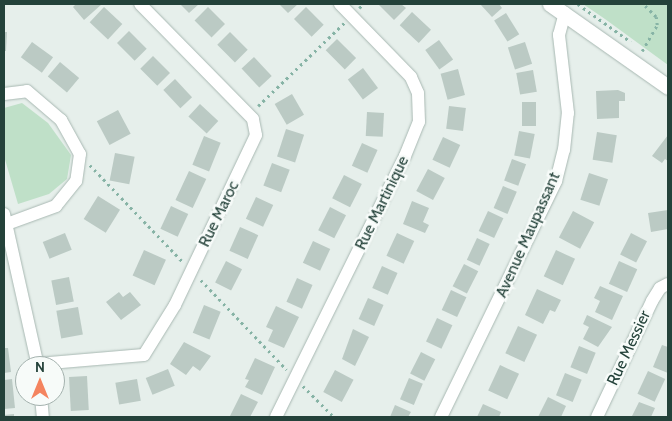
<!DOCTYPE html>
<style>
body{margin:0}
#map{position:relative;width:672px;height:421px;overflow:hidden;background:#e6efeb;font-family:Cabin,sans-serif}
div>[style]{position:absolute}
[style*='--x']{left:calc(var(--x)*1px);top:calc(var(--y)*1px);width:calc(var(--w)*1px);rotate:calc(var(--a)*1deg)}
.green>*{inset:0;background:#bfe0c8}
.building>*{inset:0;background:#bbcac4;transform-origin:0 0}
.path>*{height:2.5px;margin-top:-1.25px;transform-origin:0;background:repeating-linear-gradient(90deg,#86b3a5 0 2.5px,transparent 0 6.5px)}
.roads{filter:drop-shadow(0 0 1px #a8b8b2) drop-shadow(0 0 1px #a8b8b2)}
.street>*{height:12px;margin:-6px;padding:0 6px;transform-origin:6px;border-radius:6px;background:#fff}
.secondary>*{height:15px;margin:-7.5px;padding:0 7.5px;transform-origin:7.5px;border-radius:7.5px;background:#fff}
span{translate:-50% -50%;white-space:nowrap;text-align:center;line-height:1.15;-webkit-text-stroke:5px #f7fbf9;paint-order:stroke}
.street-label{font-size:16px;color:#24423a}
.frame{position:absolute;inset:0;border:5px solid #24423a;pointer-events:none}
.north{position:absolute;left:15px;top:356px;width:50px;height:50px;box-sizing:border-box;background:#f7fbf9;border:1px solid #a3b1ad;border-radius:50%;rotate:0deg;font-size:14px;font-weight:700;line-height:20px;text-align:center;color:#24423a}
.north::after{content:'';display:block;margin:auto;width:18px;height:22px;background:#f4845f;clip-path:polygon(50% 0,100% 100%,50% 72%,0 100%)}
</style>
<div id="map">
<div class="green">
<div style="clip-path:polygon(583px 4px,668px 4px,668px 65px,605px 19px)"></div>
<div style="clip-path:polygon(22px 103px,48px 123px,71px 155px,67px 179px,49px 194px,18px 204px,4px 156px,4px 108px)"></div>
</div>
<div class="building">
<div style="clip-path:polygon(76px 4px,102px 4px,84px 20px,73px 7px)"></div>
<div style="clip-path:polygon(180px 4px,199px 4px,189px 13px)"></div>
<div style="clip-path:polygon(279px 4px,298px 4px,288px 13px)"></div>
<div style="clip-path:polygon(378px 4px,401px 4px,406px 8px,394px 20px)"></div>
<div style="clip-path:polygon(480px 4px,499px 4px,502px 8px,492px 17px)"></div>
<div style="left:104px;top:7px;width:25px;height:21px;rotate:43deg"></div>
<div style="left:208px;top:7px;width:24px;height:19px;rotate:45deg"></div>
<div style="left:306px;top:7px;width:25px;height:17px;rotate:45deg"></div>
<div style="left:412px;top:12px;width:26px;height:18px;rotate:43deg"></div>
<div style="left:506px;top:13px;width:25px;height:14px;rotate:58deg"></div>
<div style="left:129px;top:31px;width:25px;height:17px;rotate:45deg"></div>
<div style="clip-path:polygon(4px 32px,7px 32px,6px 51px,4px 51px)"></div>
<div style="left:230px;top:32px;width:25px;height:18px;rotate:45deg"></div>
<div style="left:337px;top:39px;width:27px;height:16px;rotate:45deg"></div>
<div style="left:439px;top:40px;width:24px;height:17px;rotate:54deg"></div>
<div style="left:32px;top:42px;width:26px;height:19px;rotate:36deg"></div>
<div style="left:525px;top:42px;width:23px;height:18px;rotate:72deg"></div>
<div style="left:153px;top:56px;width:24px;height:18px;rotate:45deg"></div>
<div style="left:254px;top:57px;width:26px;height:17px;rotate:47deg"></div>
<div style="left:60px;top:62px;width:25px;height:19px;rotate:40deg"></div>
<div style="left:363px;top:68px;width:25px;height:19px;rotate:53deg"></div>
<div style="left:458px;top:69px;width:27px;height:18px;rotate:75deg"></div>
<div style="left:533px;top:70px;width:22px;height:17px;rotate:80deg"></div>
<div style="left:175px;top:79px;width:25px;height:16px;rotate:47deg"></div>
<div style="clip-path:polygon(618px 90px,625px 93px,625px 101px,619px 101px,619px 118px,597px 119px,596px 91px)"></div>
<div style="left:292px;top:94px;width:24px;height:20px;rotate:60deg"></div>
<div style="left:522px;top:102px;width:14px;height:24px"></div>
<div style="left:200px;top:104px;width:25px;height:17px;rotate:43deg"></div>
<div style="left:449px;top:106px;width:17px;height:23px;rotate:7deg"></div>
<div style="left:118px;top:110px;width:27px;height:24px;rotate:62deg"></div>
<div style="left:367px;top:112px;width:17px;height:24px;rotate:3deg"></div>
<div style="left:286px;top:129px;width:19px;height:29px;rotate:18deg"></div>
<div style="left:519px;top:131px;width:16px;height:25px;rotate:11deg"></div>
<div style="left:597px;top:132px;width:20px;height:28px;rotate:9deg"></div>
<div style="clip-path:polygon(668px 135px,668px 161px,665px 159px,662px 163px,652px 156px)"></div>
<div style="left:204px;top:136px;width:18px;height:31px;rotate:22deg"></div>
<div style="left:443px;top:137px;width:19px;height:25px;rotate:25deg"></div>
<div style="left:362px;top:143px;width:17px;height:25px;rotate:24deg"></div>
<div style="left:115px;top:153px;width:20px;height:28px;rotate:11deg"></div>
<div style="left:512px;top:159px;width:15px;height:23px;rotate:20deg"></div>
<div style="left:272px;top:163px;width:19px;height:24px;rotate:21deg"></div>
<div style="left:428px;top:169px;width:19px;height:25px;rotate:28deg"></div>
<div style="left:189px;top:171px;width:19px;height:32px;rotate:25deg"></div>
<div style="left:589px;top:173px;width:20px;height:28px;rotate:18deg"></div>
<div style="left:344px;top:175px;width:20px;height:26px;rotate:27deg"></div>
<div style="left:503px;top:186px;width:15px;height:24px;rotate:23deg"></div>
<div style="left:98px;top:196px;width:26px;height:27px;rotate:32deg"></div>
<div style="left:256px;top:197px;width:19px;height:24px;rotate:25deg"></div>
<div style="clip-path:polygon(412px 201px,429px 208px,423px 222px,429px 225px,425px 233px,403px 224px)"></div>
<div style="left:171px;top:206px;width:19px;height:25px;rotate:25deg"></div>
<div style="left:330px;top:207px;width:18px;height:26px;rotate:27deg"></div>
<div style="clip-path:polygon(668px 210px,668px 229px,651px 232px,648px 213px)"></div>
<div style="left:488px;top:211px;width:17px;height:22px;rotate:25deg"></div>
<div style="left:573px;top:211px;width:24px;height:30px;rotate:28deg"></div>
<div style="left:240px;top:227px;width:20px;height:26px;rotate:24deg"></div>
<div style="left:65px;top:233px;width:18px;height:24px;rotate:68deg"></div>
<div style="left:397px;top:233px;width:19px;height:25px;rotate:25deg"></div>
<div style="left:631px;top:233px;width:18px;height:24px;rotate:27deg"></div>
<div style="left:477px;top:238px;width:14px;height:24px;rotate:25deg"></div>
<div style="left:313px;top:241px;width:19px;height:24px;rotate:25deg"></div>
<div style="left:144px;top:250px;width:24px;height:28px;rotate:24deg"></div>
<div style="left:556px;top:250px;width:21px;height:29px;rotate:25deg"></div>
<div style="left:226px;top:261px;width:18px;height:24px;rotate:27deg"></div>
<div style="left:619px;top:261px;width:20px;height:25px;rotate:24deg"></div>
<div style="left:464px;top:264px;width:16px;height:25px;rotate:27deg"></div>
<div style="left:382px;top:266px;width:17px;height:24px;rotate:24deg"></div>
<div style="left:69px;top:277px;width:25px;height:18px;rotate:79deg"></div>
<div style="left:297px;top:278px;width:17px;height:26px;rotate:24deg"></div>
<div style="clip-path:polygon(600px 286px,623px 296px,612px 320px,595px 312px,600px 301px,594px 298px)"></div>
<div style="clip-path:polygon(537px 289px,561px 300px,555px 312px,550px 310px,543px 324px,525px 315px)"></div>
<div style="left:451px;top:290px;width:17px;height:22px;rotate:25deg"></div>
<div style="clip-path:polygon(119px 292px,123px 297px,130px 292px,141px 305px,121px 320px,106px 302px)"></div>
<div style="left:368px;top:298px;width:17px;height:23px;rotate:24deg"></div>
<div style="left:204px;top:305px;width:18px;height:30px;rotate:22deg"></div>
<div style="clip-path:polygon(276px 306px,299px 317px,284px 348px,268px 341px,273px 330px,266px 327px)"></div>
<div style="left:78px;top:307px;width:28px;height:22px;rotate:80deg"></div>
<div style="clip-path:polygon(587px 315px,612px 327px,598px 347px,583px 339px,589px 327px,583px 324px)"></div>
<div style="left:437px;top:318px;width:17px;height:26px;rotate:25deg"></div>
<div style="left:518px;top:326px;width:21px;height:30px;rotate:25deg"></div>
<div style="clip-path:polygon(353px 329px,369px 337px,355px 366px,342px 359px)"></div>
<div style="clip-path:polygon(184px 342px,211px 356px,200px 371px,193px 366px,186px 375px,170px 364px)"></div>
<div style="clip-path:polygon(662px 345px,668px 347px,668px 373px,653px 367px)"></div>
<div style="left:579px;top:346px;width:18px;height:23px;rotate:22deg"></div>
<div style="clip-path:polygon(4px 348px,8px 348px,11px 372px,4px 373px)"></div>
<div style="left:421px;top:352px;width:16px;height:24px;rotate:27deg"></div>
<div style="clip-path:polygon(255px 358px,275px 367px,262px 395px,245px 387px,249px 380px,245px 379px)"></div>
<div style="left:500px;top:365px;width:21px;height:28px;rotate:25deg"></div>
<div style="left:168px;top:369px;width:18px;height:24px;rotate:68deg"></div>
<div style="left:335px;top:370px;width:21px;height:25px;rotate:28deg"></div>
<div style="left:648px;top:371px;width:19px;height:25px;rotate:25deg"></div>
<div style="left:565px;top:373px;width:18px;height:24px;rotate:22deg"></div>
<div style="left:87px;top:376px;width:34px;height:18px;rotate:87deg"></div>
<div style="left:409px;top:378px;width:15px;height:23px;rotate:23deg"></div>
<div style="clip-path:polygon(12px 379px,15px 408px,4px 409px,4px 380px)"></div>
<div style="left:137px;top:379px;width:22px;height:22px;rotate:80deg"></div>
<div style="clip-path:polygon(241px 394px,258px 402px,250px 417px,230px 416px)"></div>
<div style="clip-path:polygon(548px 397px,566px 406px,561px 417px,538px 417px)"></div>
<div style="clip-path:polygon(639px 402px,655px 408px,651px 417px,627px 417px,632px 416px)"></div>
<div style="clip-path:polygon(483px 404px,501px 412px,499px 417px,477px 417px)"></div>
<div style="clip-path:polygon(395px 405px,411px 412px,408px 417px,390px 417px)"></div>
<div style="clip-path:polygon(14px 414px,14px 417px,4px 417px,4px 415px)"></div>
</div>
<div class="path">
<div style="--x:578;--y:4;--w:65;--a:35.6"></div>
<div style="--x:359;--y:8;--w:6;--a:-39"></div>
<div style="--x:642;--y:51;--w:30;--a:-60"></div>
<div style="--x:657;--y:25;--w:8;--a:-97"></div>
<div style="--x:656;--y:17;--w:18;--a:-135"></div>
<div style="--x:258;--y:106;--w:120;--a:-44"></div>
<div style="--x:90;--y:165;--w:134;--a:46.2"></div>
<div style="--x:201;--y:280;--w:124;--a:46.3"></div>
<div style="--x:303;--y:386;--w:44;--a:45"></div>
</div>
<div class="roads">
<div class="street">
<div style="--x:4;--y:94;--w:23;--a:-7"></div>
<div style="--x:27;--y:91;--w:45;--a:40.5"></div>
<div style="--x:61;--y:120;--w:39;--a:61"></div>
<div style="--x:80;--y:154;--w:27;--a:98"></div>
<div style="--x:76;--y:181;--w:32;--a:129"></div>
<div style="--x:56;--y:206;--w:52;--a:159.8"></div>
<div style="--x:4;--y:214;--w:156;--a:77.4"></div>
<div style="--x:38;--y:364;--w:106;--a:-4.9"></div>
<div style="--x:144;--y:355;--w:59;--a:-58.2"></div>
<div style="--x:175;--y:305;--w:188;--a:-64.5"></div>
<div style="--x:256;--y:135;--w:16;--a:-101"></div>
<div style="--x:253;--y:119;--w:161;--a:-134.5"></div>
<div style="--x:41;--y:396;--w:21;--a:85"></div>
<div style="--x:276;--y:417;--w:291;--a:-63.7"></div>
<div style="--x:405;--y:156;--w:37;--a:-68"></div>
<div style="--x:419;--y:122;--w:29;--a:-92"></div>
<div style="--x:418;--y:93;--w:17;--a:-114"></div>
<div style="--x:411;--y:77;--w:102;--a:-134.2"></div>
<div style="--x:441;--y:417;--w:263;--a:-64"></div>
<div style="--x:556;--y:181;--w:32;--a:-76"></div>
<div style="--x:564;--y:150;--w:37;--a:-84"></div>
<div style="--x:568;--y:113;--w:79;--a:-96.6"></div>
<div style="--x:559;--y:35;--w:23;--a:-75"></div>
<div style="--x:597;--y:417;--w:128;--a:-64.6"></div>
<div style="--x:652;--y:301;--w:15;--a:-58"></div>
<div style="--x:660;--y:288;--w:9;--a:-27"></div>
</div>
<div class="secondary">
<div style="--x:550;--y:4;--w:144;--a:35.1"></div>
</div>
</div>
<div class="street-label">
<span style="left:382px;top:203px;rotate:-64deg">Rue Martinique</span>
<span style="left:219px;top:214px;rotate:-64deg">Rue Maroc</span>
<span style="left:528px;top:235px;rotate:-66deg">Avenue Maupassant</span>
<span style="left:629px;top:348px;rotate:-65deg">Rue Messier</span>
</div>
<div class="frame"></div>
<div class="north">N</div>
</div>
